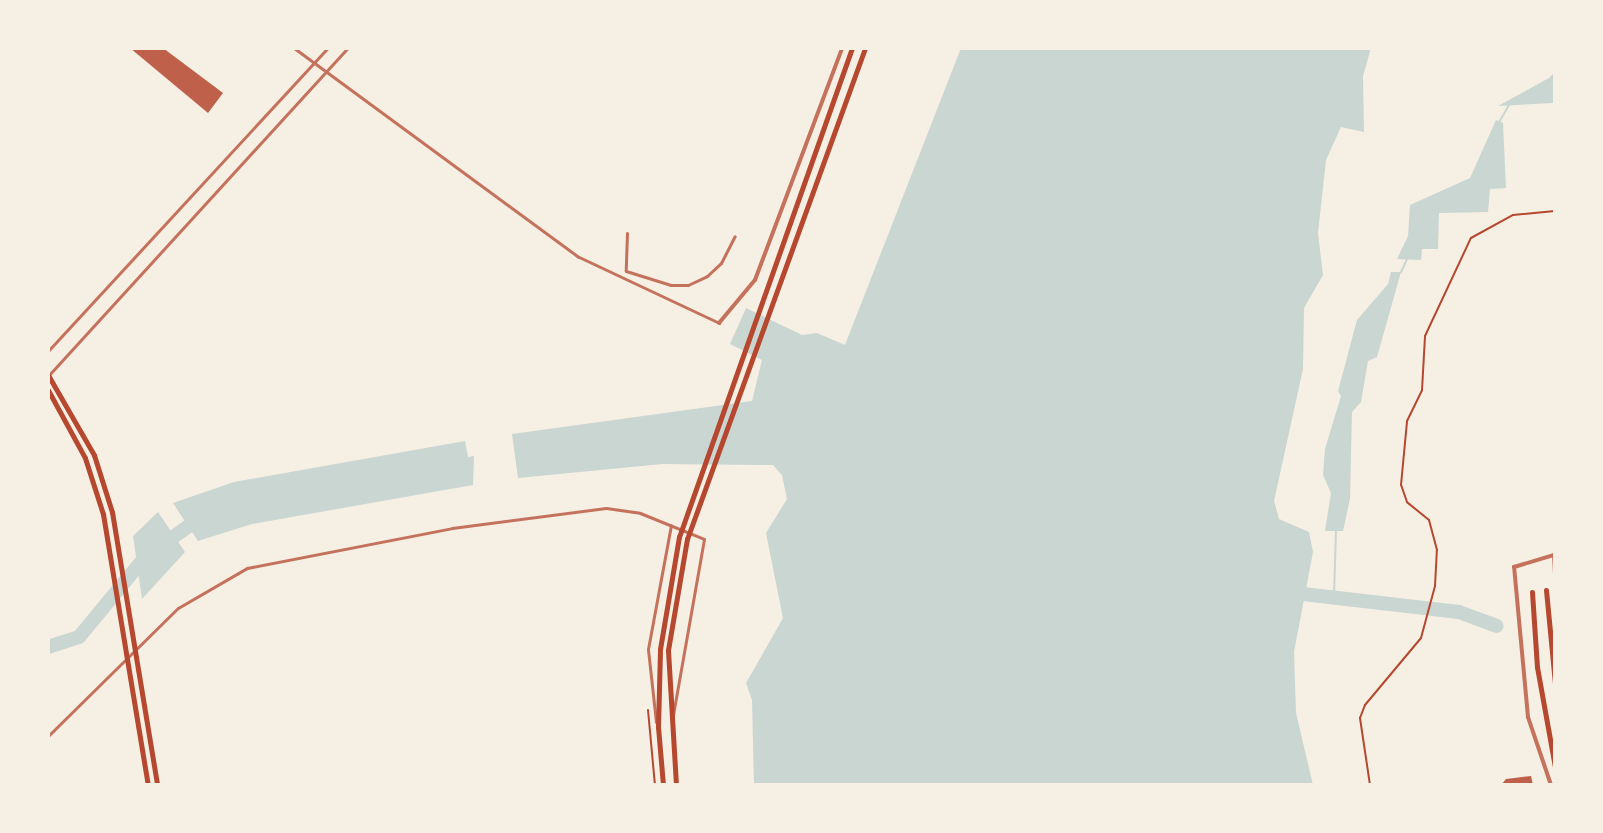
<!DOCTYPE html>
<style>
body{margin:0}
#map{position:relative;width:1603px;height:833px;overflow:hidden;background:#f6efe4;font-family:Georgia,serif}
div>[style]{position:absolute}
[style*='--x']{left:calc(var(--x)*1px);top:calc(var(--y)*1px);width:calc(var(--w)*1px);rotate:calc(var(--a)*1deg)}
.water>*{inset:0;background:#c9d6d2}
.stream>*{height:2px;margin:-1px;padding:0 1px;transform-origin:1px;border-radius:1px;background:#c9d6d2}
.river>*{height:14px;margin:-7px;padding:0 7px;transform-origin:7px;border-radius:7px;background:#c9d6d2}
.building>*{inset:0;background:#bf614a}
.path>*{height:2px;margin:-1px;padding:0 1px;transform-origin:1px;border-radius:1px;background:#b5482f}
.minor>*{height:3px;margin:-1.5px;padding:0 1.5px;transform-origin:1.5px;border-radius:1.5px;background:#c5725c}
.tertiary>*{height:4px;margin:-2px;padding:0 2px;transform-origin:2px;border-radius:2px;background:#c5725c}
.secondary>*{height:5px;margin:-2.5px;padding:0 2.5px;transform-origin:2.5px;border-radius:2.5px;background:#b5482f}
.primary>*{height:5px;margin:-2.5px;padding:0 2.5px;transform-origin:2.5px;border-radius:2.5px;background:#b5482f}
span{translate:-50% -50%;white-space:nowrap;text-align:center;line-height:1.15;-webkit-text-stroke:8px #f6efe4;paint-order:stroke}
.frame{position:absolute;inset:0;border:50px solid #f6efe4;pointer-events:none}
</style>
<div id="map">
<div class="water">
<div style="clip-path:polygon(961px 48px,1371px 48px,1363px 76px,1364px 132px,1341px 127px,1326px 160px,1318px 233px,1323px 275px,1304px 308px,1303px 369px,1274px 501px,1279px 519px,1309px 532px,1313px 552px,1294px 652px,1296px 713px,1313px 785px,754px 785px,752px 700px,746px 683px,783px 618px,766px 533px,787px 499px,782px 475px,773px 465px,662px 464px,518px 478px,512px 434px,752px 401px,762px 360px,730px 344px,746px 308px,802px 335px,817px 333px,845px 345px)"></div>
<div style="clip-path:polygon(1555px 72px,1553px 103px,1498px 106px,1549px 78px)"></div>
<div style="clip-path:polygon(1496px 120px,1503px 123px,1506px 188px,1490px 189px,1488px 212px,1439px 213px,1438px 249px,1422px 249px,1421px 260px,1397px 259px,1408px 236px,1410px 205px,1470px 178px)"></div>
<div style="clip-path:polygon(1391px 272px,1401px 272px,1377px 357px,1368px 361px,1361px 402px,1352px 412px,1350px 499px,1343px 531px,1325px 531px,1331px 493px,1323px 475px,1325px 449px,1341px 396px,1338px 391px,1357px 320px,1388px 284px)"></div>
<div style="clip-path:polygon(465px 441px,468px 457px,474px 456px,473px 485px,252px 524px,198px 541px,173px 503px,234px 482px)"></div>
<div style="clip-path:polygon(158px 512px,185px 552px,142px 599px,133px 536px)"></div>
</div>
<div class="stream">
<div style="--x:1498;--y:124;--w:22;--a:-60"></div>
<div style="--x:1401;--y:272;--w:14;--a:-65"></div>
<div style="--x:1334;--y:597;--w:67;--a:-88.3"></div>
</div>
<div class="river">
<div style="--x:1303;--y:594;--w:157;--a:6.6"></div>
<div style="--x:1459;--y:612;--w:40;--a:20.2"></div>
<div style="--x:48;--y:647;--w:33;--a:-18"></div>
<div style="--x:79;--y:637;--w:105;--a:-50.4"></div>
<div style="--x:146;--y:556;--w:68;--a:-34.9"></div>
</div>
<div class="building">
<div style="clip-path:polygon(130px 48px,163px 48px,223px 93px,208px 113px)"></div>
<div style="clip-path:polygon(1531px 776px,1533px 785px,1501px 785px,1506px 779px)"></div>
</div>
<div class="path">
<div style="--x:648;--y:710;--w:75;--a:84.7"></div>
<div style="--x:1370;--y:785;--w:68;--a:-98.5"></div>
<div style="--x:1360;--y:718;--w:14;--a:-69"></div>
<div style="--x:1365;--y:705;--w:87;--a:-50.1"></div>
<div style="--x:1421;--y:638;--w:54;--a:-74.9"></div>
<div style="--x:1435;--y:586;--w:36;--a:-87"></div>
<div style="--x:1437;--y:550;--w:31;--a:-105"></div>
<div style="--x:1429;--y:520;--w:28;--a:-141"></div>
<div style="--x:1407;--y:502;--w:18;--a:-109"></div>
<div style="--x:1401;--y:485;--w:64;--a:-84.6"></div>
<div style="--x:1407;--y:421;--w:34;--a:-64"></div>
<div style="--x:1422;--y:390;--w:54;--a:-86.8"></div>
<div style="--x:1425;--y:336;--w:108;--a:-64.9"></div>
<div style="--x:1471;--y:238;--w:48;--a:-28.7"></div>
<div style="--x:1513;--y:215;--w:42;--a:-5.4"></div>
</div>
<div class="minor">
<div style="--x:294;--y:48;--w:353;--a:36.3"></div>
<div style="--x:579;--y:257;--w:155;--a:25.2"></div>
<div style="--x:627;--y:233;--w:38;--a:92"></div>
<div style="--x:626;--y:271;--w:47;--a:17.3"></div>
<div style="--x:671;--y:285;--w:17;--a:0"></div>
<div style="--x:688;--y:285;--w:21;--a:-25"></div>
<div style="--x:707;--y:276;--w:19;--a:-43"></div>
<div style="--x:721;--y:263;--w:30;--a:-63"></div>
<div style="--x:48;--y:351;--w:413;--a:-47.3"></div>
<div style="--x:48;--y:376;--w:445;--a:-47.6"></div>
<div style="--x:656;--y:722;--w:73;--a:-96.3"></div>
<div style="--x:648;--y:649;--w:126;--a:-79.5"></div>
<div style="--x:48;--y:736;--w:182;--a:-44.6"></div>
<div style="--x:178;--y:608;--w:80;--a:-30.1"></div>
<div style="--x:247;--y:568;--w:209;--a:-11"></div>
<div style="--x:452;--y:528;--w:155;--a:-7.4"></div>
<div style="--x:606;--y:508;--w:34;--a:8"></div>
<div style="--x:640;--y:513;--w:69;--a:22.1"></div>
<div style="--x:704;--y:539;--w:179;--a:100"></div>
</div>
<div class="tertiary">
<div style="--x:719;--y:323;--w:56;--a:-50.1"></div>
<div style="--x:755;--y:280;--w:248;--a:-69.4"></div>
<div style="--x:1551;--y:785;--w:72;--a:-108.7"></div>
<div style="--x:1528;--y:717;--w:151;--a:-95.3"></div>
<div style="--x:1514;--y:567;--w:42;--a:-16.7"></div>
<div style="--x:1554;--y:555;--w:19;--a:87"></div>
</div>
<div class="secondary">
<div style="--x:48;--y:375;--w:92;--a:60.1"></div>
<div style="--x:94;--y:455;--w:60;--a:72.5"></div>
<div style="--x:112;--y:512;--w:277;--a:80.6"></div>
<div style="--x:48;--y:390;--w:77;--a:61.4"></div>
<div style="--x:85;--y:458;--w:59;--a:72.2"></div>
<div style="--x:103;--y:514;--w:275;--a:80.6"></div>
<div style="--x:663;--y:785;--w:58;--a:-94.9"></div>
<div style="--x:658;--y:727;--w:78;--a:-88.5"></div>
<div style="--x:660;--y:649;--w:114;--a:-80.4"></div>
<div style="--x:679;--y:537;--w:519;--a:-70.52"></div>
<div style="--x:676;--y:785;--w:135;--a:-93.4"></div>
<div style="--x:668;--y:650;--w:113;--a:-80.3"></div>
<div style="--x:687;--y:539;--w:522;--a:-70.07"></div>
</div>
<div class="primary">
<div style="--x:1546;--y:590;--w:94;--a:84.5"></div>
<div style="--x:1532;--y:592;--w:75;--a:86.2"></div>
<div style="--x:1537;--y:667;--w:102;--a:79.8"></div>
</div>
<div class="frame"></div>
</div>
